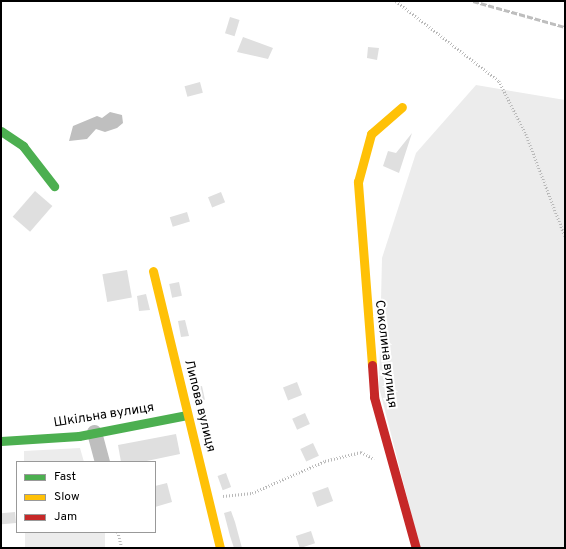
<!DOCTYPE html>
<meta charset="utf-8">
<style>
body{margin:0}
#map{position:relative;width:566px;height:549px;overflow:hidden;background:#fff;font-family:Overpass,sans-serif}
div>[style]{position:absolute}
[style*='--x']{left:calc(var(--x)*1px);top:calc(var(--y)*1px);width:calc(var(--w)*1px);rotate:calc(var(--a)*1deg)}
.green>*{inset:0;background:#ececec;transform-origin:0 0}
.water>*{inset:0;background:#bfbfbf}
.building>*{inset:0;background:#dfdfdf;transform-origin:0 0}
.path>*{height:2.5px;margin-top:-1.25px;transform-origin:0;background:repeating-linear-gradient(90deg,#b9b9b9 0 1px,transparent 0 3px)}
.street>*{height:15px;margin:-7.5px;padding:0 7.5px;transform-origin:7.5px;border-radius:7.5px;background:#bebebe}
.fast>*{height:9px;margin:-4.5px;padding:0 4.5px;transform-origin:4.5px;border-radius:4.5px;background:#4caf50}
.slow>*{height:9px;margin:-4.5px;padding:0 4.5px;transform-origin:4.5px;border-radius:4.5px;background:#ffc107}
.jam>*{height:9px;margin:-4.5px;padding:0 4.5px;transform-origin:4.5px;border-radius:4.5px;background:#c62828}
.rail>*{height:3px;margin-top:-1.5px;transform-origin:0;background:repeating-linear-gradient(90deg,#bebebe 0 6px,transparent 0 8px)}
span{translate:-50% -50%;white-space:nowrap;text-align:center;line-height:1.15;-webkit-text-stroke:4px #fff;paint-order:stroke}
.street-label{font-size:13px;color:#000}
.frame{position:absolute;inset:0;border:2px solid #000;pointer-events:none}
.legend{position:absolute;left:16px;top:461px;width:140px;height:72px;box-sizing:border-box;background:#fff;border:1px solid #999;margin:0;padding:5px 7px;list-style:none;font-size:12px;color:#000}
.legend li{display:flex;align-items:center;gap:8px;height:20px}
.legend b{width:20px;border:1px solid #999}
</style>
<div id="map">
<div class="green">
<div style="clip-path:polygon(476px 85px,565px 100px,565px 548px,420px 548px,379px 387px,382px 258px,416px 153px)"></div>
<div style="clip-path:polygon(80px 448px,84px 462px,24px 462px,24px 451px)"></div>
<div style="left:25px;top:532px;width:80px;height:16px"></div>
</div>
<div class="water">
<div style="clip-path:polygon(110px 112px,122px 115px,123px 123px,117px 128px,105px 132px,96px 129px,87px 139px,69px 141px,73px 126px,97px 116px,102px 118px)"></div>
</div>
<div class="building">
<div style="left:230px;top:17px;width:10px;height:17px;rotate:17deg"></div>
<div style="clip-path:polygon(243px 37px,273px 48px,268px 59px,237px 52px)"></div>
<div style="clip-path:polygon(368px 47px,379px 48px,377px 60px,367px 58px)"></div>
<div style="left:200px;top:82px;width:11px;height:16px;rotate:75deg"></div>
<div style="clip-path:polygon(412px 133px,399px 173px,383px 166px,388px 151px,396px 153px)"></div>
<div style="left:35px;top:191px;width:23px;height:34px;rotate:41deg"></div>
<div style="left:221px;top:192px;width:11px;height:14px;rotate:68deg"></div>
<div style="left:187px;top:212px;width:10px;height:18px;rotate:73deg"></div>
<div style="left:127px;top:270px;width:28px;height:25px;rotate:80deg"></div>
<div style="left:179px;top:282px;width:14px;height:10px;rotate:78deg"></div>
<div style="clip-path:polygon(146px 294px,150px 310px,139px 311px,137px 296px)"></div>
<div style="clip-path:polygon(185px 320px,189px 336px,181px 337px,178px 321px)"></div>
<div style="left:297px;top:382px;width:14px;height:15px;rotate:69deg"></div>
<div style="left:202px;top:386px;width:14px;height:8px;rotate:78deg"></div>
<div style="left:305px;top:413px;width:12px;height:14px;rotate:66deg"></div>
<div style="clip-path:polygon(176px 434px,180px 454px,142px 462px,121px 462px,118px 445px)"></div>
<div style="left:313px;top:443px;width:14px;height:14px;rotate:65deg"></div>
<div style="left:226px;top:473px;width:15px;height:9px;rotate:70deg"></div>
<div style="clip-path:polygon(167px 483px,172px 502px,155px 507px,155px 486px)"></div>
<div style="left:328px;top:487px;width:15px;height:17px;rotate:70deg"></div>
<div style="clip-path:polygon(231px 511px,235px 522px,242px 548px,234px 548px,230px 536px,224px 513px)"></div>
<div style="left:15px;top:512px;width:11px;height:14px;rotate:85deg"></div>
<div style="left:311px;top:531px;width:13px;height:16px;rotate:72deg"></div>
</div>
<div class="path">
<div style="--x:396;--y:1;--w:130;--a:37.8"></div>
<div style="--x:499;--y:81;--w:59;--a:63"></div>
<div style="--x:526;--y:134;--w:109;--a:69.1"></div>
<div style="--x:223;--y:496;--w:29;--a:-6"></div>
<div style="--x:252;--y:493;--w:80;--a:-23.7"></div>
<div style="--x:325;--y:461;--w:37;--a:-14"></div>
<div style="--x:361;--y:452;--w:15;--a:28"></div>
<div style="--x:118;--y:532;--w:16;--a:76"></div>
</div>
<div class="street">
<div style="--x:94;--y:432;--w:31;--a:75"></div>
</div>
<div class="fast">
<div style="--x:1;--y:131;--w:27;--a:34"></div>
<div style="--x:23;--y:146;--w:51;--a:52.2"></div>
<div style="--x:1;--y:441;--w:78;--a:-3.7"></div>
<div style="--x:79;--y:436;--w:110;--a:-11"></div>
</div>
<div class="slow">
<div style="--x:153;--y:271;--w:285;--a:76.4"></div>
<div style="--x:372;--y:365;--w:184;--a:-94.4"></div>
<div style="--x:358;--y:182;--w:50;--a:-74.8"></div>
<div style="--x:371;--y:134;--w:41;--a:-41.1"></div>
</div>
<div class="jam">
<div style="--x:372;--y:365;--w:32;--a:86"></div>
<div style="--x:374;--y:397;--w:157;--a:74.5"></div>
</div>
<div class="rail">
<div style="--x:473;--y:1;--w:96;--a:15.8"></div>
</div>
<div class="street-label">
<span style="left:385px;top:354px;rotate:83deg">Соколина вулиця</span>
<span style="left:199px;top:406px;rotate:76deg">Липова вулиця</span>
<span style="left:104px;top:416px;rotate:-9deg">Шкільна вулиця</span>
</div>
<div class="frame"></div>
<ul class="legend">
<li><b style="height:5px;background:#4caf50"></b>Fast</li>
<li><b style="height:5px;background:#ffc107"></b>Slow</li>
<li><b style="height:5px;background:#c62828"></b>Jam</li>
</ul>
</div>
